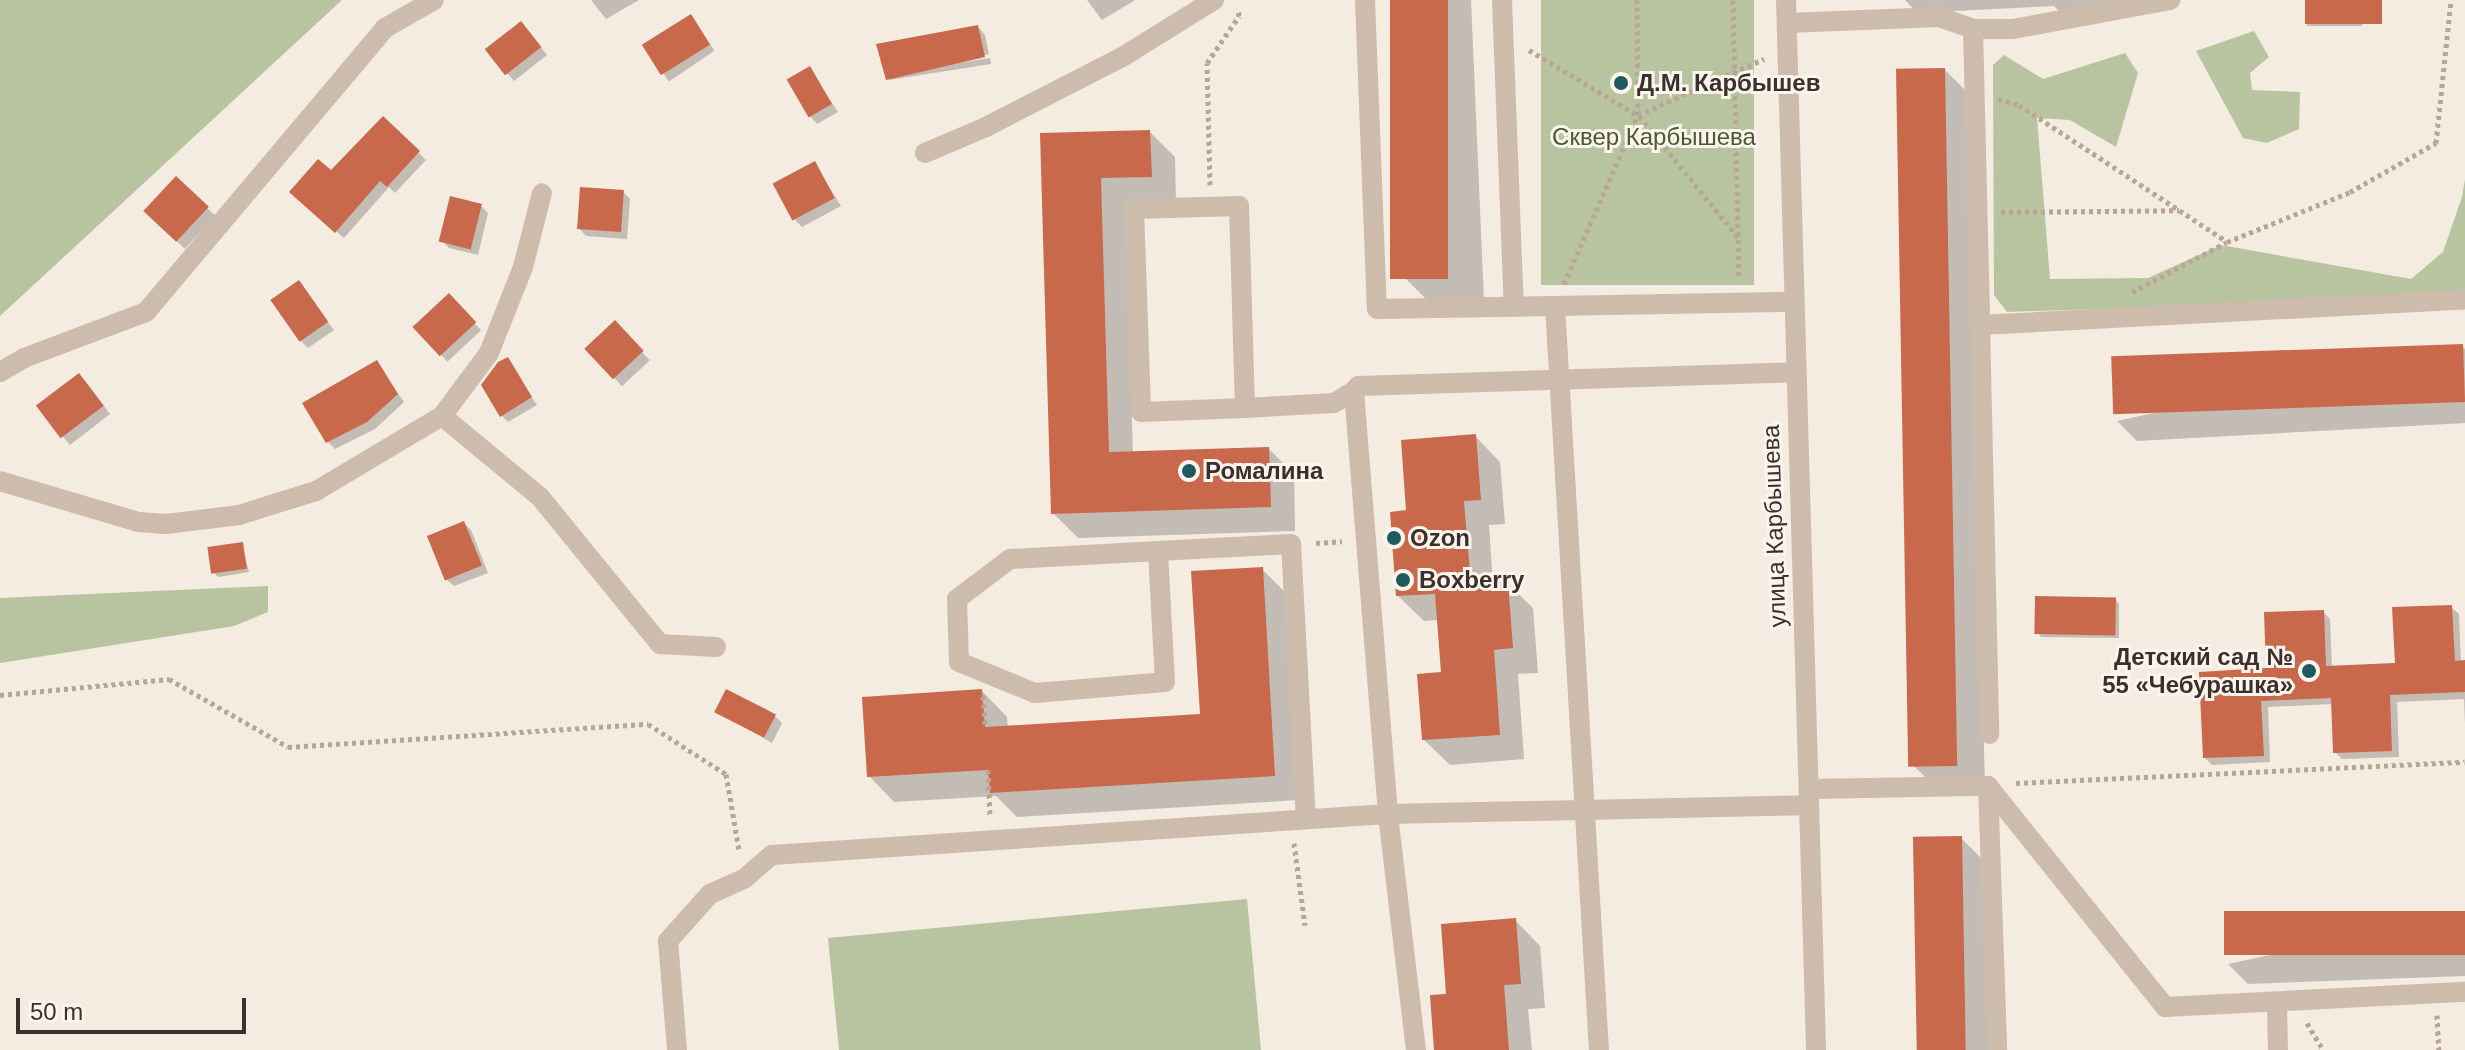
<!DOCTYPE html>
<meta charset="utf-8">
<style>
body{margin:0}
#map{position:relative;width:2465px;height:1050px;overflow:hidden;background:#f4ebe1;font-family:Arial,sans-serif}
div>[style]{position:absolute}
[style*='--x']{left:calc(var(--x)*1px);top:calc(var(--y)*1px);width:calc(var(--w)*1px);rotate:calc(var(--a)*1deg)}
.green>*{inset:0;background:#b8c4a0;transform-origin:0 0}
.shadow>*{inset:0;background:#0003;transform-origin:0 0}
.building>*{inset:0;background:#c8694b;transform-origin:0 0}
.path>*{height:5px;margin-top:-2.5px;transform-origin:0;background:repeating-linear-gradient(90deg,#b9a596 0 4px,transparent 0 8px)}
.minor>*{height:20px;margin:-10px;padding:0 10px;transform-origin:10px;border-radius:10px;background:#cdbbac}
.dots>*{width:22px;height:22px;translate:-50% -50%;box-sizing:border-box;border:4px solid #fbf5ee;border-radius:50%}
span{translate:-50% -50%;white-space:nowrap;text-align:center;line-height:1.15;-webkit-text-stroke:6px #fbf5ee;paint-order:stroke}
.poi-label{font-size:24px;color:#3b302b;font-weight:700}
.left{translate:0 -50%;text-align:left}
.right{translate:-100% -50%;text-align:right}
.park-label{font-size:24px;color:#4a5a2e}
.street-label{font-size:24px;color:#3b302b}
.scale{position:absolute;left:16px;top:998px;width:230px;height:36px;box-sizing:border-box;border:4px solid #3b302b;border-top:0;padding-left:10px;font-size:24px;line-height:28px;white-space:nowrap;color:#3b302b;-webkit-text-stroke:6px #fbf5ee;paint-order:stroke}
</style>
<div id="map">
<div class="green">
<div style="clip-path:polygon(0 0,342px 0,0 316px)"></div>
<div style="left:1541px;top:0;width:213px;height:285px"></div>
<div style="clip-path:polygon(2254px 31px,2269px 57px,2250px 73px,2252px 90px,2300px 92px,2299px 129px,2267px 143px,2243px 138px,2196px 51px)"></div>
<div style="clip-path:polygon(2125px 53px,2138px 73px,2116px 147px,2070px 120px,2037px 118px,2050px 279px,2148px 278px,2221px 245px,2411px 279px,2443px 252px,2462px 197px,2465px 179px,2465px 296px,2007px 312px,1994px 295px,1993px 65px,2004px 55px,2043px 79px)"></div>
<div style="clip-path:polygon(268px 586px,268px 612px,234px 626px,0 663px,0 598px)"></div>
<div style="clip-path:polygon(1247px 899px,1261px 1050px,839px 1050px,828px 938px)"></div>
</div>
<div class="shadow">
<div style="clip-path:polygon(591px 0,639px 0,606px 19px)"></div>
<div style="clip-path:polygon(1087px 0,1135px 0,1102px 20px)"></div>
<div style="clip-path:polygon(1392px 0,1471px 0,1484px 301px,1430px 303px,1405px 278px)"></div>
<div style="clip-path:polygon(1905px 0,2130px 0,2063px 15px,2054px 6px,1917px 13px)"></div>
<div style="left:2307px;top:0;width:55px;height:26px"></div>
<div style="left:691px;top:16px;width:42px;height:55px;rotate:56deg"></div>
<div style="clip-path:polygon(978px 27px,985px 35px,989px 54px,888px 79px,878px 45px)"></div>
<div style="clip-path:polygon(528px 30px,547px 55px,514px 81px,487px 50px)"></div>
<div style="left:990px;top:58px;width:6px;height:103px;rotate:81deg"></div>
<div style="clip-path:polygon(809px 68px,838px 112px,817px 124px,810px 116px)"></div>
<div style="clip-path:polygon(1945px 70px,1970px 95px,1985px 790px,1939px 791px,1914px 766px)"></div>
<div style="clip-path:polygon(383px 119px,426px 160px,395px 193px,389px 187px,344px 238px,298px 199px,331px 173px)"></div>
<div style="clip-path:polygon(1150px 132px,1175px 157px,1176px 201px,1125px 203px,1133px 453px,1269px 449px,1294px 474px,1295px 531px,1078px 538px,1053px 513px,1042px 135px)"></div>
<div style="clip-path:polygon(815px 164px,841px 206px,802px 227px,795px 220px)"></div>
<div style="left:176px;top:179px;width:54px;height:45px;rotate:43deg"></div>
<div style="clip-path:polygon(623px 192px,630px 199px,627px 239px,586px 236px,579px 228px)"></div>
<div style="clip-path:polygon(481px 206px,488px 213px,478px 255px,449px 248px,442px 241px)"></div>
<div style="clip-path:polygon(299px 283px,334px 330px,308px 348px,301px 341px)"></div>
<div style="left:449px;top:296px;width:47px;height:46px;rotate:47deg"></div>
<div style="left:615px;top:323px;width:51px;height:38px;rotate:47deg"></div>
<div style="clip-path:polygon(2462px 346px,2465px 349px,2465px 423px,2137px 441px,2117px 421px)"></div>
<div style="clip-path:polygon(507px 359px,537px 405px,508px 422px,501px 415px)"></div>
<div style="clip-path:polygon(376px 362px,404px 402px,375px 429px,335px 449px,328px 442px)"></div>
<div style="clip-path:polygon(86px 382px,110px 414px,70px 445px,38px 406px)"></div>
<div style="clip-path:polygon(1475px 436px,1500px 462px,1505px 524px,1489px 525px,1493px 584px,1507px 583px,1533px 608px,1538px 673px,1518px 674px,1524px 759px,1450px 765px,1424px 740px,1443px 674px,1439px 620px,1424px 621px,1398px 596px,1408px 512px)"></div>
<div style="clip-path:polygon(464px 523px,471px 530px,488px 573px,454px 586px,446px 579px)"></div>
<div style="clip-path:polygon(242px 544px,249px 572px,218px 577px,215px 574px)"></div>
<div style="clip-path:polygon(1262px 569px,1287px 594px,1299px 800px,1017px 817px,996px 796px,894px 802px,869px 776px,982px 691px,1007px 717px,1008px 728px,1202px 716px)"></div>
<div style="clip-path:polygon(2116px 600px,2119px 604px,2119px 638px,2041px 637px,2038px 633px)"></div>
<div style="clip-path:polygon(2451px 607px,2459px 614px,2461px 663px,2465px 662px,2465px 724px,2464px 699px,2397px 702px,2399px 757px,2342px 759px,2335px 752px,2333px 704px,2268px 707px,2270px 762px,2212px 765px,2205px 758px,2268px 670px,2323px 612px,2330px 619px,2332px 668px,2397px 665px)"></div>
<div style="clip-path:polygon(717px 712px,775px 716px,782px 723px,772px 743px)"></div>
<div style="clip-path:polygon(1961px 838px,1986px 863px,1990px 1050px,1920px 1050px)"></div>
<div style="clip-path:polygon(2465px 913px,2465px 976px,2248px 984px,2228px 964px)"></div>
<div style="clip-path:polygon(1515px 920px,1540px 946px,1545px 1008px,1528px 1009px,1532px 1050px,1436px 1050px,1448px 996px)"></div>
</div>
<div class="building">
<div style="left:1390px;top:0;width:58px;height:279px"></div>
<div style="left:2305px;top:0;width:77px;height:24px"></div>
<div style="left:691px;top:14px;width:36px;height:58px;rotate:58deg"></div>
<div style="left:521px;top:21px;width:33px;height:46px;rotate:52deg"></div>
<div style="clip-path:polygon(978px 25px,985px 57px,886px 80px,876px 44px)"></div>
<div style="left:810px;top:66px;width:44px;height:27px;rotate:60deg"></div>
<div style="left:1945px;top:68px;width:698px;height:49px;rotate:89deg"></div>
<div style="clip-path:polygon(383px 116px,420px 151px,387px 187px,380px 181px,335px 233px,289px 192px,318px 159px,331px 170px)"></div>
<div style="clip-path:polygon(1150px 130px,1152px 177px,1101px 178px,1109px 452px,1269px 447px,1271px 507px,1051px 514px,1040px 133px)"></div>
<div style="left:815px;top:161px;width:42px;height:48px;rotate:62deg"></div>
<div style="left:176px;top:176px;width:45px;height:48px;rotate:43deg"></div>
<div style="left:580px;top:187px;width:44px;height:42px;rotate:4deg"></div>
<div style="left:450px;top:196px;width:33px;height:47px;rotate:14deg"></div>
<div style="left:299px;top:280px;width:51px;height:35px;rotate:55deg"></div>
<div style="left:449px;top:293px;width:40px;height:50px;rotate:47deg"></div>
<div style="left:615px;top:320px;width:42px;height:42px;rotate:47deg"></div>
<div style="left:2463px;top:344px;width:58px;height:352px;rotate:88deg"></div>
<div style="clip-path:polygon(508px 357px,532px 397px,500px 417px,481px 385px,498px 362px)"></div>
<div style="clip-path:polygon(377px 360px,398px 394px,367px 422px,326px 443px,302px 403px)"></div>
<div style="left:79px;top:373px;width:41px;height:54px;rotate:53deg"></div>
<div style="clip-path:polygon(1476px 434px,1481px 500px,1464px 501px,1471px 584px,1508px 581px,1513px 648px,1494px 650px,1500px 735px,1422px 740px,1417px 674px,1441px 672px,1435px 594px,1396px 596px,1390px 512px,1406px 510px,1401px 440px)"></div>
<div style="left:464px;top:521px;width:48px;height:40px;rotate:68deg"></div>
<div style="left:243px;top:542px;width:27px;height:36px;rotate:82deg"></div>
<div style="clip-path:polygon(1263px 567px,1275px 776px,990px 793px,988px 770px,867px 777px,862px 697px,982px 689px,985px 727px,1200px 714px,1191px 571px)"></div>
<div style="left:2035px;top:596px;width:81px;height:38px;rotate:1deg"></div>
<div style="clip-path:polygon(2452px 605px,2455px 661px,2465px 660px,2465px 692px,2390px 695px,2392px 751px,2333px 753px,2331px 698px,2261px 701px,2264px 756px,2203px 758px,2199px 672px,2266px 668px,2264px 612px,2324px 610px,2326px 666px,2395px 663px,2392px 607px)"></div>
<div style="left:726px;top:689px;width:56px;height:26px;rotate:27deg"></div>
<div style="left:1962px;top:836px;width:214px;height:49px;rotate:89deg"></div>
<div style="left:2465px;top:911px;width:44px;height:241px;rotate:90deg"></div>
<div style="clip-path:polygon(1516px 918px,1521px 984px,1504px 985px,1509px 1050px,1434px 1050px,1430px 995px,1446px 994px,1441px 924px)"></div>
</div>
<div class="path">
<div style="--x:1733;--y:0;--w:279;--a:88.8"></div>
<div style="--x:1529;--y:50;--w:126;--a:31"></div>
<div style="--x:1998;--y:99;--w:22;--a:16"></div>
<div style="--x:2019;--y:105;--w:248;--a:33.3"></div>
<div style="--x:1210;--y:185;--w:122;--a:-91.4"></div>
<div style="--x:1207;--y:63;--w:57;--a:-55.8"></div>
<div style="--x:1239;--y:16;--w:7;--a:-98"></div>
<div style="--x:2001;--y:212;--w:178;--a:-0.6"></div>
<div style="--x:1738;--y:237;--w:158;--a:-129.3"></div>
<div style="--x:1638;--y:115;--w:138;--a:-24"></div>
<div style="--x:1564;--y:284;--w:184;--a:-66.4"></div>
<div style="--x:1638;--y:115;--w:115;--a:-90.5"></div>
<div style="--x:2132;--y:292;--w:107;--a:-27.8"></div>
<div style="--x:2227;--y:242;--w:133;--a:-22.1"></div>
<div style="--x:2350;--y:192;--w:99;--a:-29.7"></div>
<div style="--x:2436;--y:143;--w:144;--a:-84"></div>
<div style="--x:1316;--y:543;--w:26;--a:-4"></div>
<div style="--x:0;--y:695;--w:170;--a:-5.4"></div>
<div style="--x:169;--y:679;--w:137;--a:29.7"></div>
<div style="--x:288;--y:747;--w:361;--a:-3.7"></div>
<div style="--x:648;--y:724;--w:93;--a:32.7"></div>
<div style="--x:726;--y:774;--w:77;--a:80.3"></div>
<div style="--x:983;--y:696;--w:31;--a:86"></div>
<div style="--x:988;--y:770;--w:45;--a:87.5"></div>
<div style="--x:2016;--y:783;--w:449;--a:-2.7"></div>
<div style="--x:1294;--y:843;--w:83;--a:82.4"></div>
<div style="--x:2437;--y:1015;--w:35;--a:87"></div>
<div style="--x:2307;--y:1023;--w:31;--a:59"></div>
</div>
<div class="minor">
<div style="--x:1365;--y:0;--w:309;--a:87.8"></div>
<div style="--x:1377;--y:309;--w:416;--a:-1"></div>
<div style="--x:1502;--y:0;--w:307;--a:87.8"></div>
<div style="--x:1786;--y:0;--w:1050;--a:88.36"></div>
<div style="--x:1787;--y:23;--w:152;--a:-2.3"></div>
<div style="--x:1939;--y:17;--w:36;--a:19"></div>
<div style="--x:1973;--y:29;--w:40;--a:0"></div>
<div style="--x:2013;--y:29;--w:160;--a:-10.5"></div>
<div style="--x:1973;--y:29;--w:296;--a:88.6"></div>
<div style="--x:1980;--y:325;--w:486;--a:-3"></div>
<div style="--x:925;--y:153;--w:66;--a:-23.1"></div>
<div style="--x:986;--y:127;--w:155;--a:-27.2"></div>
<div style="--x:1124;--y:56;--w:106;--a:-31.9"></div>
<div style="--x:1555;--y:306;--w:745;--a:86.62"></div>
<div style="--x:1980;--y:325;--w:409;--a:88.7"></div>
<div style="--x:0;--y:372;--w:28;--a:-30"></div>
<div style="--x:24;--y:358;--w:130;--a:-20.7"></div>
<div style="--x:146;--y:312;--w:371;--a:-49.9"></div>
<div style="--x:385;--y:28;--w:56;--a:-29.7"></div>
<div style="--x:1245;--y:408;--w:202;--a:-91.7"></div>
<div style="--x:1239;--y:206;--w:105;--a:178.4"></div>
<div style="--x:1134;--y:209;--w:203;--a:88"></div>
<div style="--x:1141;--y:412;--w:104;--a:-2.2"></div>
<div style="--x:1245;--y:408;--w:89;--a:-3.2"></div>
<div style="--x:1334;--y:403;--w:23;--a:-31"></div>
<div style="--x:442;--y:416;--w:127;--a:39.6"></div>
<div style="--x:540;--y:497;--w:190;--a:50.8"></div>
<div style="--x:660;--y:644;--w:56;--a:3.1"></div>
<div style="--x:0;--y:481;--w:144;--a:16.5"></div>
<div style="--x:138;--y:522;--w:28;--a:4"></div>
<div style="--x:166;--y:524;--w:74;--a:-7"></div>
<div style="--x:239;--y:515;--w:81;--a:-17.3"></div>
<div style="--x:316;--y:491;--w:147;--a:-30.8"></div>
<div style="--x:442;--y:416;--w:79;--a:-53.3"></div>
<div style="--x:489;--y:353;--w:92;--a:-68.4"></div>
<div style="--x:523;--y:267;--w:76;--a:-75.6"></div>
<div style="--x:1158;--y:551;--w:148;--a:176.9"></div>
<div style="--x:1010;--y:559;--w:66;--a:143"></div>
<div style="--x:957;--y:599;--w:63;--a:88.2"></div>
<div style="--x:959;--y:662;--w:82;--a:22.2"></div>
<div style="--x:1035;--y:693;--w:130;--a:-4.8"></div>
<div style="--x:1165;--y:682;--w:131;--a:-93.1"></div>
<div style="--x:1158;--y:551;--w:133;--a:-3"></div>
<div style="--x:1291;--y:544;--w:274;--a:86.9"></div>
<div style="--x:1988;--y:786;--w:264;--a:88"></div>
<div style="--x:1809;--y:789;--w:179;--a:-1"></div>
<div style="--x:1988;--y:786;--w:283;--a:51.3"></div>
<div style="--x:2165;--y:1007;--w:300;--a:-2.9"></div>
<div style="--x:2277;--y:1004;--w:46;--a:88.8"></div>
<div style="--x:677;--y:1050;--w:109;--a:-94.7"></div>
<div style="--x:668;--y:941;--w:63;--a:-48.2"></div>
<div style="--x:710;--y:894;--w:37;--a:-24"></div>
<div style="--x:744;--y:879;--w:37;--a:-41"></div>
<div style="--x:772;--y:855;--w:617;--a:-3.81"></div>
<div style="--x:1388;--y:814;--w:421;--a:-1.2"></div>
<div style="--x:1416;--y:1050;--w:238;--a:-96.8"></div>
<div style="--x:1388;--y:814;--w:424;--a:-94.6"></div>
<div style="--x:1354;--y:391;--w:6;--a:-51"></div>
<div style="--x:1358;--y:386;--w:437;--a:-1.8"></div>
</div>
<div class="dots">
<div style="left:1621px;top:83px;background:#1f5a5e"></div>
<div style="left:1189px;top:471px;background:#1f5a5e"></div>
<div style="left:1394px;top:538px;background:#1f5a5e"></div>
<div style="left:1403px;top:580px;background:#1f5a5e"></div>
<div style="left:2309px;top:671px;background:#1f5a5e"></div>
</div>
<div class="poi-label">
<span class="left" style="left:1637px;top:83px">Д.М. Карбышев</span>
<span class="left" style="left:1205px;top:471px">Ромалина</span>
<span class="left" style="left:1410px;top:538px">Ozon</span>
<span class="left" style="left:1419px;top:580px">Boxberry</span>
<span class="right" style="left:2293px;top:671px">Детский сад №<br>55 «Чебурашка»</span>
</div>
<div class="park-label">
<span style="left:1654px;top:137px">Сквер Карбышева</span>
</div>
<div class="street-label">
<span style="left:1774px;top:526px;rotate:-92deg">улица Карбышева</span>
</div>
<div class="scale">50 m</div>
</div>
